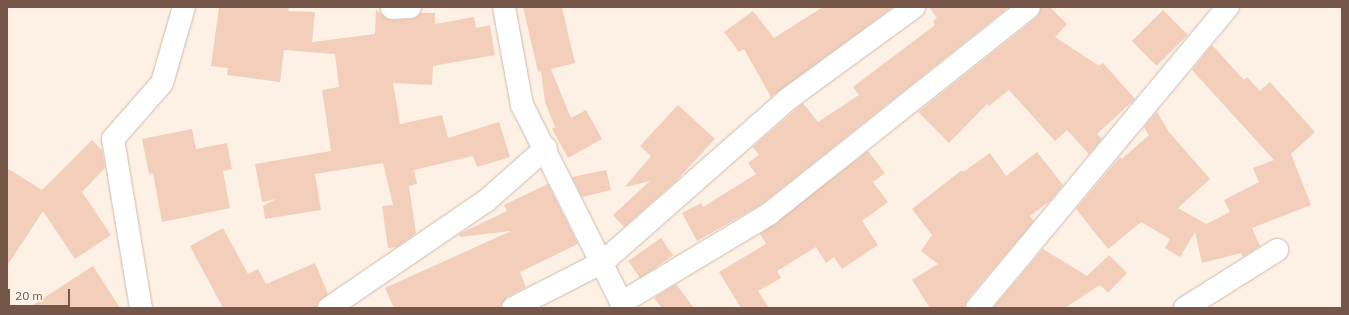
<!DOCTYPE html>
<style>
body{margin:0}
#map{position:relative;width:1349px;height:315px;overflow:hidden;background:#fcf1e4;font-family:"IBM Plex Sans",sans-serif}
div>[style]{position:absolute}
[style*='--x']{left:calc(var(--x)*1px);top:calc(var(--y)*1px);width:calc(var(--w)*1px);rotate:calc(var(--a)*1deg)}
.building>*{inset:0;background:#f2cebb;transform-origin:0 0}
.roads{filter:drop-shadow(0 0 1px #d0baad) drop-shadow(0 0 1px #d0baad)}
.minor>*{height:22px;margin:-11px;padding:0 11px;transform-origin:11px;border-radius:11px;background:#fff}
span{translate:-50% -50%;white-space:nowrap;text-align:center;line-height:1.15;-webkit-text-stroke:3.5px #fff6ea;paint-order:stroke}
.frame{position:absolute;inset:0;border:8px solid #755649;pointer-events:none}
.scale{position:absolute;left:8px;top:289px;width:62px;height:18px;box-sizing:border-box;border:2px solid #755649;border-top:0;padding-left:5px;font-size:12px;line-height:14px;white-space:nowrap;color:#755649;-webkit-text-stroke:3px #fff6ea;paint-order:stroke}
</style>
<div id="map">
<div class="building">
<div style="clip-path:polygon(219px 7px,289px 7px,288px 11px,315px 12px,312px 42px,375px 34px,376px 10px,392px 20px,411px 19px,421px 13px,435px 13px,435px 24px,474px 17px,476px 28px,490px 25px,495px 55px,433px 66px,432px 85px,393px 83px,400px 124px,442px 115px,448px 138px,499px 122px,510px 157px,477px 167px,473px 156px,414px 170px,417px 184px,409px 186px,416px 233px,397px 247px,388px 248px,382px 206px,393px 205px,383px 163px,315px 174px,321px 210px,265px 219px,263px 206px,276px 199px,262px 202px,255px 164px,331px 151px,322px 90px,339px 87px,335px 54px,284px 50px,280px 82px,227px 75px,228px 68px,211px 66px)"></div>
<div style="clip-path:polygon(523px 7px,562px 7px,575px 63px,551px 69px,571px 118px,586px 110px,602px 139px,568px 158px,552px 129px,555px 127px,545px 102px,541px 71px,538px 72px)"></div>
<div style="clip-path:polygon(823px 7px,893px 7px,771px 97px,744px 49px,739px 52px,724px 32px,753px 11px,774px 38px)"></div>
<div style="clip-path:polygon(929px 7px,1009px 7px,762px 204px,697px 241px,682px 213px,701px 203px,703px 207px,756px 174px,748px 163px,759px 155px,753px 147px,803px 103px,818px 122px,859px 95px,853px 87px,935px 25px,933px 21px,937px 18px)"></div>
<div style="clip-path:polygon(1041px 7px,1050px 7px,1067px 24px,1055px 37px,1099px 66px,1103px 63px,1135px 99px,1097px 134px,1102px 139px,1089px 154px,1067px 130px,1055px 141px,1009px 90px,989px 106px,987px 104px,949px 143px,918px 112px,1037px 17px)"></div>
<div style="left:1163px;top:10px;width:35px;height:44px;rotate:45deg"></div>
<div style="clip-path:polygon(1212px 45px,1244px 80px,1247px 77px,1260px 91px,1270px 82px,1315px 132px,1291px 154px,1311px 205px,1252px 228px,1260px 246px,1243px 257px,1241px 253px,1202px 263px,1195px 232px,1180px 257px,1165px 248px,1170px 239px,1141px 222px,1108px 249px,1076px 209px,1120px 157px,1122px 159px,1149px 135px,1144px 127px,1157px 112px,1169px 132px,1210px 179px,1178px 208px,1206px 224px,1230px 212px,1224px 200px,1259px 182px,1253px 168px,1274px 160px,1192px 70px)"></div>
<div style="clip-path:polygon(678px 105px,715px 139px,675px 182px,624px 227px,613px 215px,650px 181px,625px 187px,651px 156px,640px 146px)"></div>
<div style="clip-path:polygon(192px 129px,196px 149px,227px 143px,232px 169px,223px 171px,230px 208px,162px 222px,153px 173px,149px 174px,142px 139px)"></div>
<div style="clip-path:polygon(92px 140px,102px 150px,105px 168px,82px 192px,111px 235px,75px 259px,43px 211px,7px 266px,7px 168px,42px 190px)"></div>
<div style="clip-path:polygon(868px 151px,885px 173px,873px 182px,888px 202px,862px 221px,878px 245px,842px 269px,834px 257px,826px 263px,816px 247px,777px 271px,781px 278px,758px 291px,769px 308px,741px 308px,719px 272px,766px 244px,760px 234px)"></div>
<div style="clip-path:polygon(1037px 152px,1063px 185px,1050px 201px,1030px 216px,1034px 221px,967px 300px,965px 308px,930px 308px,912px 280px,938px 264px,921px 251px,932px 235px,912px 209px,962px 170px,963px 172px,990px 153px,1006px 176px)"></div>
<div style="clip-path:polygon(606px 170px,611px 190px,582px 197px,572px 177px)"></div>
<div style="clip-path:polygon(548px 184px,578px 244px,520px 272px,526px 287px,507px 297px,501px 308px,394px 308px,385px 288px,511px 231px,460px 237px,459px 234px,507px 211px,504px 205px)"></div>
<div style="clip-path:polygon(223px 228px,248px 274px,258px 269px,266px 284px,315px 263px,328px 294px,318px 302px,317px 308px,223px 308px,190px 246px)"></div>
<div style="left:661px;top:238px;width:21px;height:40px;rotate:55deg"></div>
<div style="clip-path:polygon(1043px 249px,1087px 276px,1109px 255px,1127px 273px,1108px 293px,1100px 285px,1065px 308px,993px 308px)"></div>
<div style="clip-path:polygon(93px 266px,120px 308px,28px 308px)"></div>
<div style="clip-path:polygon(676px 284px,694px 308px,662px 308px,654px 298px)"></div>
</div>
<div class="roads">
<div class="minor">
<div style="--x:504;--y:7;--w:100;--a:79.6"></div>
<div style="--x:522;--y:105;--w:227;--a:63.3"></div>
<div style="--x:392;--y:8;--w:18;--a:-3"></div>
<div style="--x:621;--y:303;--w:173;--a:-31"></div>
<div style="--x:769;--y:214;--w:332;--a:-38.5"></div>
<div style="--x:141;--y:308;--w:171;--a:-99.4"></div>
<div style="--x:113;--y:139;--w:74;--a:-48.8"></div>
<div style="--x:162;--y:83;--w:79;--a:-73.9"></div>
<div style="--x:329;--y:308;--w:190;--a:-34.3"></div>
<div style="--x:486;--y:201;--w:80;--a:-41.5"></div>
<div style="--x:513;--y:308;--w:101;--a:-27.1"></div>
<div style="--x:603;--y:262;--w:247;--a:-41.4"></div>
<div style="--x:788;--y:99;--w:156;--a:-36.1"></div>
<div style="--x:977;--y:308;--w:392;--a:-50.2"></div>
<div style="--x:1185;--y:308;--w:109;--a:-32.2"></div>
</div>
</div>
<div class="frame"></div>
<div class="scale">20 m</div>
</div>
